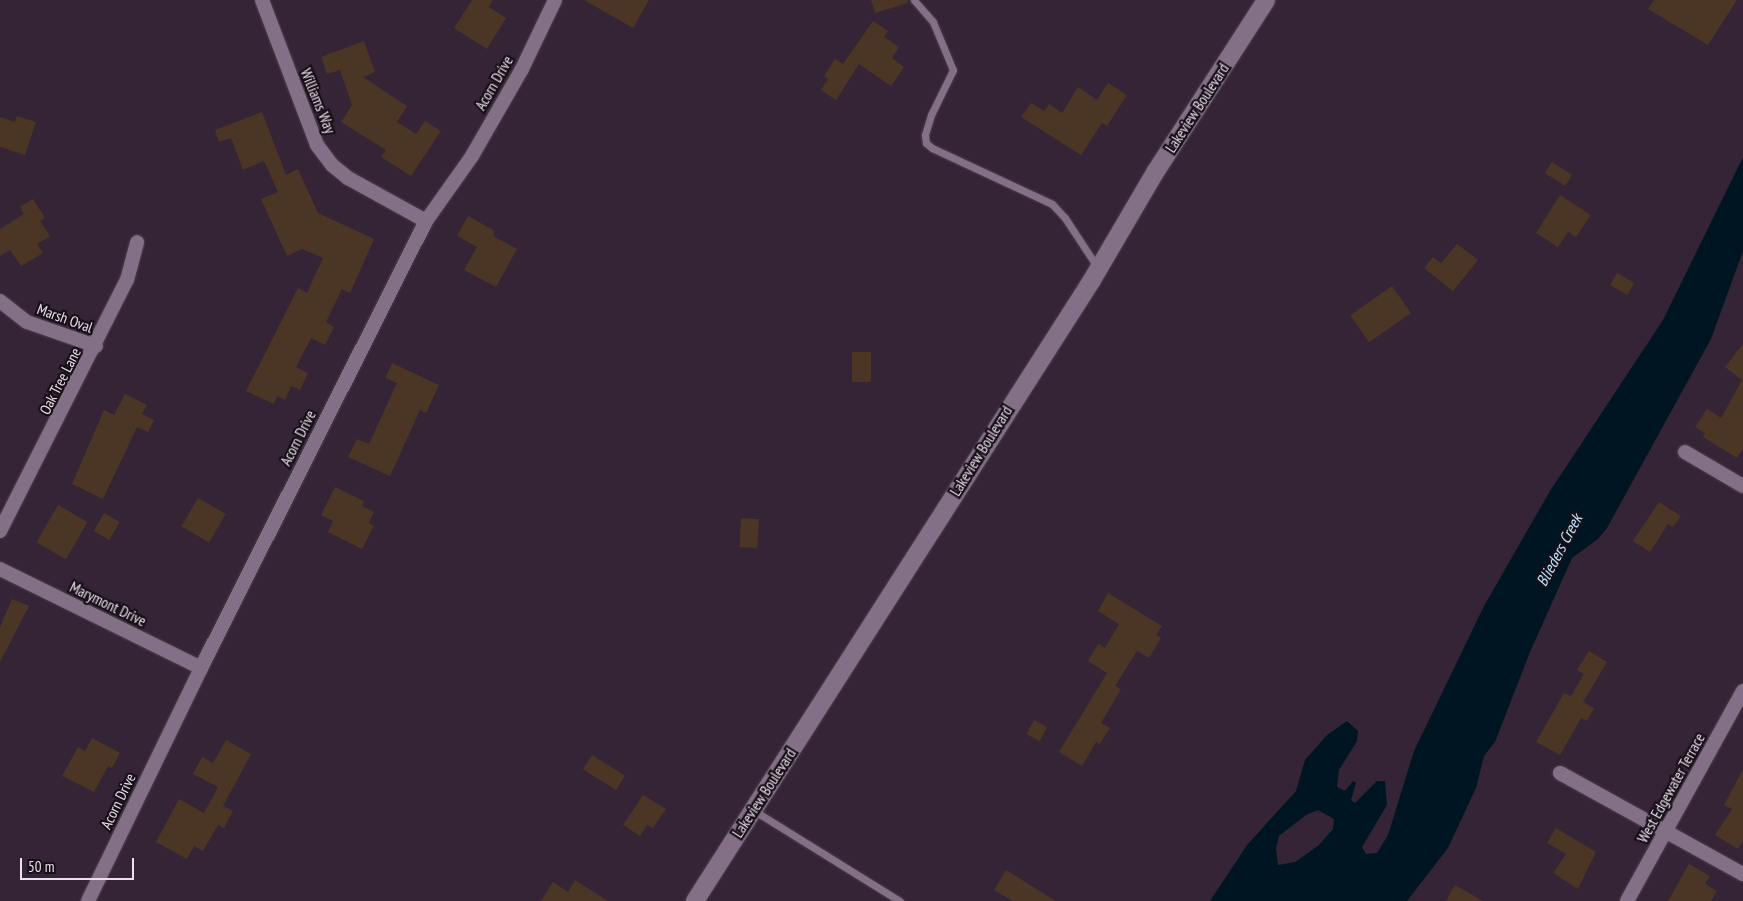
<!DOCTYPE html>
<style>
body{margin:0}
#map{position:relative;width:1743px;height:901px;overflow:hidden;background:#352436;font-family:"PT Sans Narrow",sans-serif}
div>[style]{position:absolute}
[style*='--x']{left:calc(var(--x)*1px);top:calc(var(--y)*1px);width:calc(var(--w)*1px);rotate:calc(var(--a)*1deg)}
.water>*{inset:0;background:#001522}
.building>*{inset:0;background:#4b3525;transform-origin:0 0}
.roads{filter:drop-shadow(0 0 1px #4e404f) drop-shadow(0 0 1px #4e404f)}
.service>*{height:7px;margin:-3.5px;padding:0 3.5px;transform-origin:3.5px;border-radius:3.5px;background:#847086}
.minor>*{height:14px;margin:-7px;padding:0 7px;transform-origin:7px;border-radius:7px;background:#847086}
.tertiary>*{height:18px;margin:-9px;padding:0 9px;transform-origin:9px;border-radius:9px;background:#847086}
span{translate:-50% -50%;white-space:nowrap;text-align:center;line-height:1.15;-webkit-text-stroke:4.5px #181019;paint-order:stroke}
.street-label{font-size:15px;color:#ebe0ec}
.water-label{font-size:16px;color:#bce5fd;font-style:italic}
.scale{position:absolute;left:20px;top:858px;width:114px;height:22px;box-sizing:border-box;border:2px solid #ebe0ec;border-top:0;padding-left:6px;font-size:15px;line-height:18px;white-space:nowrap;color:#ebe0ec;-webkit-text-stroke:4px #181019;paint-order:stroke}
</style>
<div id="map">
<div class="water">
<div style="clip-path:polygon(evenodd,1743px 157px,1743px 251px,1711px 339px,1607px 528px,1598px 539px,1572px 558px,1530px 652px,1495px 742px,1484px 756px,1476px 788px,1448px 848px,1407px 901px,1210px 901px,1247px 845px,1296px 791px,1305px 760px,1327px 735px,1347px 721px,1358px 731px,1357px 741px,1339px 770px,1337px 787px,1345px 791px,1353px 781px,1356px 783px,1351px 800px,1355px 803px,1377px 781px,1385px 781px,1387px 805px,1362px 847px,1366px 854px,1377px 853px,1388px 835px,1414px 751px,1484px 606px,1550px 491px,1663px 320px,1743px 157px,1318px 810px,1334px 819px,1333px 829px,1319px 845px,1295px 862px,1278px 865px,1276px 848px,1279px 836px,1306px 815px,1318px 810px)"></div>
</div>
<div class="building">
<div style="clip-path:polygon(472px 0,493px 0,489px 7px,506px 18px,487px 49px,454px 28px)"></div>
<div style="clip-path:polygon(584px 0,649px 0,633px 28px)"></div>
<div style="clip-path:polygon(871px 0,908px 0,908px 3px,875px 13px)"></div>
<div style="clip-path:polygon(1654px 0,1737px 0,1708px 45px,1648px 9px)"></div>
<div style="clip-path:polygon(873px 21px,888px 31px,884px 37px,899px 47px,892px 58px,904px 67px,891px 86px,859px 64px,836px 100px,821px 90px,828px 79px,824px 76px,835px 59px,843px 64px)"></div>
<div style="clip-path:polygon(364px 41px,375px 72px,363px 77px,407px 106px,397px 122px,416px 134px,425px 121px,441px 131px,411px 176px,381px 157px,386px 150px,341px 122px,352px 105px,340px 70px,327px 74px,321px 57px)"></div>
<div style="clip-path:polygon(1108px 83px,1127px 95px,1107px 126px,1102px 123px,1081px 155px,1021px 117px,1031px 103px,1044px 111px,1049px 104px,1062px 113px,1078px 87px,1097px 100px)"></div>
<div style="clip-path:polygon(262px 112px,286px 175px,298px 169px,318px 213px,374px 239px,350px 293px,342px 289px,326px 322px,334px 327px,325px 345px,311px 338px,296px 367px,308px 373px,300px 390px,291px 386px,285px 400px,277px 396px,274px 404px,246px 391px,298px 288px,307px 293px,323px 258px,302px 249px,287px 256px,261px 199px,278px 192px,264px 161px,243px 170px,231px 138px,219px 142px,215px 130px)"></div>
<div style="clip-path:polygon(17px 116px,36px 122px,25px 155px,0 147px,0 117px,15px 122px)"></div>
<div style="left:1552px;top:162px;width:24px;height:13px;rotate:33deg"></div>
<div style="clip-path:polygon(1560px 195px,1591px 215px,1576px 237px,1568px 232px,1558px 247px,1536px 233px)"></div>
<div style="clip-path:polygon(33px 199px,45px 218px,40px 221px,50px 236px,37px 244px,43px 253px,21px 266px,10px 250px,0 256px,0 229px,24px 214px,20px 207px)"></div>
<div style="clip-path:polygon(468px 216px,495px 231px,493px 236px,517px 249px,496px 287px,464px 270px,477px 247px,457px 236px)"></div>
<div style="clip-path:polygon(1457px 244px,1478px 260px,1453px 291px,1424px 268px,1433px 257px,1441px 263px)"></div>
<div style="left:1617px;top:273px;width:20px;height:14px;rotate:30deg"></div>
<div style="left:1392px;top:286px;width:33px;height:51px;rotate:55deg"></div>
<div style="clip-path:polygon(1743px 344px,1743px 448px,1737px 458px,1703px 437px,1705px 433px,1695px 427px,1707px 409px,1721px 418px,1742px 380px,1725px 367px)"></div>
<div style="left:871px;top:352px;width:30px;height:19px;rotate:90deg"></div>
<div style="clip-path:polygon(392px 363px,439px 385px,426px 413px,420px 410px,390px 476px,348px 457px,357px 439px,369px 444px,397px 383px,385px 378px)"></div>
<div style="clip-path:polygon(125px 394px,147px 405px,142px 414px,154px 420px,148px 432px,137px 427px,103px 499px,72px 484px,104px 410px,114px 415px)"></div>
<div style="clip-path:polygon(335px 487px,364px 501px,362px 506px,374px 512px,369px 523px,374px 526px,362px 549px,328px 532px,333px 521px,321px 515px)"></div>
<div style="left:198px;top:498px;width:32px;height:33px;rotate:30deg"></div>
<div style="clip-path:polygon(1659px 502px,1681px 516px,1673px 527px,1668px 524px,1650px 552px,1633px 541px)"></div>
<div style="left:58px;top:505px;width:34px;height:43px;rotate:30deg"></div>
<div style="left:104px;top:513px;width:18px;height:21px;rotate:29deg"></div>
<div style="left:741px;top:518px;width:18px;height:29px;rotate:3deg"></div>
<div style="clip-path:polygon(1108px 593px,1162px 626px,1156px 635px,1161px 638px,1149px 658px,1137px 651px,1115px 686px,1121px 689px,1101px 723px,1110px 728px,1100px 744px,1096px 742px,1082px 766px,1059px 752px,1107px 673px,1088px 661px,1098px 644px,1105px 648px,1119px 624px,1098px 611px)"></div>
<div style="clip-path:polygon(12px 599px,29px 606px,0 662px,0 627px)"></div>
<div style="clip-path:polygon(1589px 651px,1607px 662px,1583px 702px,1594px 708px,1587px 721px,1581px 718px,1560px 755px,1536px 742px,1564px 693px,1571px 696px,1584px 674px,1577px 670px)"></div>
<div style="left:1034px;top:720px;width:15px;height:16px;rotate:28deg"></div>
<div style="clip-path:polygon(92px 738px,120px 753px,112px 768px,108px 766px,94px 792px,62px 776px,78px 747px,85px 751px)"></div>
<div style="clip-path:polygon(226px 740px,251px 754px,223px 806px,233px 811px,224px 828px,218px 825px,203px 851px,194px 846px,187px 859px,156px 842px,179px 799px,204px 813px,218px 787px,193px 774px,202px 757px,213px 763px)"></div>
<div style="left:592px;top:755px;width:39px;height:17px;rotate:32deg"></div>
<div style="clip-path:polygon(1743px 769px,1743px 840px,1738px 849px,1715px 835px,1732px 809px,1724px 805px)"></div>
<div style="clip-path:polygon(643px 795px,666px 809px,653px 828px,647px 825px,640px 836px,623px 825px)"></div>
<div style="clip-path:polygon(1556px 828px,1596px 852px,1578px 889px,1553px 873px,1566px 854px,1547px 843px)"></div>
<div style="clip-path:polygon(1689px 864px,1710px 876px,1705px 884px,1717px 891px,1711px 901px,1668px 901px)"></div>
<div style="clip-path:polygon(1006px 870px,1056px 901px,1013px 901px,994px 890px)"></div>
<div style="clip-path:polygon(575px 880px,608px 901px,541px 901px,553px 882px,568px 892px)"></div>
<div style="clip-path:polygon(1455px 885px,1483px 901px,1446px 901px)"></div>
</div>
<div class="roads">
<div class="service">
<div style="--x:914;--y:0;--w:29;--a:49"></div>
<div style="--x:933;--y:22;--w:52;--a:67.4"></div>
<div style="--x:953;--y:70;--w:50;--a:116.1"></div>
<div style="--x:931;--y:115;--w:21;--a:107"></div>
<div style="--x:925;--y:135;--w:8;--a:83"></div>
<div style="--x:926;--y:143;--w:8;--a:40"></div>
<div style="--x:932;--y:148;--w:132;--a:25"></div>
<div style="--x:1052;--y:204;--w:19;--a:47"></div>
<div style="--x:1065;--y:218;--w:60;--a:56.6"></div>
<div style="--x:753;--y:810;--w:173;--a:31.8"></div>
</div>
<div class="minor">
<div style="--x:262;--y:0;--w:155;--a:69.2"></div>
<div style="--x:317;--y:145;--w:25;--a:53"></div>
<div style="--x:332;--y:165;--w:21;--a:39"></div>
<div style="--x:348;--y:178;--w:89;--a:28.9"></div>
<div style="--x:0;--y:301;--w:34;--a:38"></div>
<div style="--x:27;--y:322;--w:73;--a:19.2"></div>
<div style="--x:1685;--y:452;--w:67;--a:30.4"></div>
<div style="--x:0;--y:531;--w:281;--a:-63.2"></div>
<div style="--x:127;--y:280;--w:39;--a:-75"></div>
<div style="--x:0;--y:569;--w:224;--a:26.2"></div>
<div style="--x:1560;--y:773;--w:209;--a:28.9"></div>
<div style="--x:88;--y:901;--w:259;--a:-64.1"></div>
<div style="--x:201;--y:668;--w:500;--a:-63.28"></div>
<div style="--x:426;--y:221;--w:80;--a:-54.7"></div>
<div style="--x:472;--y:156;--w:100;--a:-60.1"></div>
<div style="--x:522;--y:69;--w:76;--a:-64.4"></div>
<div style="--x:1627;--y:901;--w:240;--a:-61.1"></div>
</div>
<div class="tertiary">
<div style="--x:695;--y:901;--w:737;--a:-57.41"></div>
<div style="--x:1092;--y:280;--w:126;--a:-59.6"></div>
<div style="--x:1156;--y:171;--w:203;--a:-57.2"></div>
</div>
</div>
<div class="street-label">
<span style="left:494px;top:83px;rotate:-60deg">Acorn Drive</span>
<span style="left:318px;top:101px;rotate:68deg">Williams Way</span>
<span style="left:1197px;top:108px;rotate:-57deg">Lakeview Boulevard</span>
<span style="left:65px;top:318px;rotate:20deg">Marsh Oval</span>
<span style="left:60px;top:381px;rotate:-63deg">Oak Tree Lane</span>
<span style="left:298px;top:438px;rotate:-63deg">Acorn Drive</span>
<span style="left:981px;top:451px;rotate:-58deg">Lakeview Boulevard</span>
<span style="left:108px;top:604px;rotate:26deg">Marymont Drive</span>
<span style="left:1671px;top:788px;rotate:-61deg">West Edgewater Terrace</span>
<span style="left:764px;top:793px;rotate:-57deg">Lakeview Boulevard</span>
<span style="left:118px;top:801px;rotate:-64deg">Acorn Drive</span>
</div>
<div class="water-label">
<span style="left:1559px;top:550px;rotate:-62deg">Blieders Creek</span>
</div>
<div class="scale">50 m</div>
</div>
